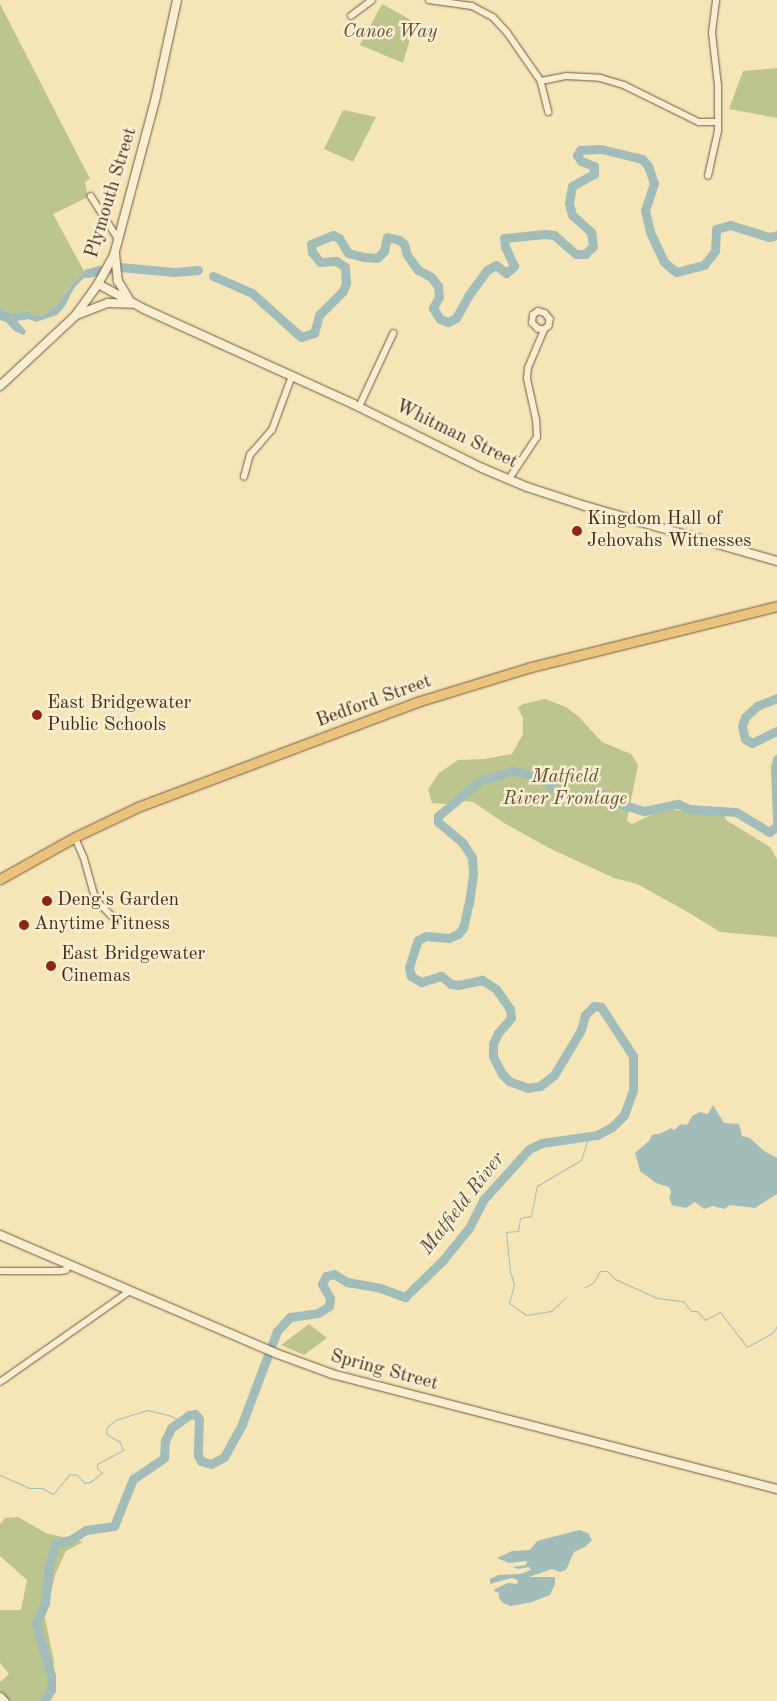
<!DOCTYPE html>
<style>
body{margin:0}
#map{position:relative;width:777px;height:1701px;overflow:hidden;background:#f6e6b7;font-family:"Old Standard TT",serif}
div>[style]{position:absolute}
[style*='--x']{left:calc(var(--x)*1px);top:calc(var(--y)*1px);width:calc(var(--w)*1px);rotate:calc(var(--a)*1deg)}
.green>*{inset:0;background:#bcc58e}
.water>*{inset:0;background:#a2bdb9}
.stream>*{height:1px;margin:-0.5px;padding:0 0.5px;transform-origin:0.5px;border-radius:0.5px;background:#a2bdb9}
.river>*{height:9px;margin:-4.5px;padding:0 4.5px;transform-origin:4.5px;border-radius:4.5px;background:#a2bdb9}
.roads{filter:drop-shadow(0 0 1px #725740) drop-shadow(0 0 1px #725740)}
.minor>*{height:5.5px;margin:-2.75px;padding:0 2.75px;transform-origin:2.75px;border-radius:2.75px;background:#f9efd0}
.tertiary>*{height:7px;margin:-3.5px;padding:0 3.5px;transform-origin:3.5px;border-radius:3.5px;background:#f9efd0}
.secondary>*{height:8px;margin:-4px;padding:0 4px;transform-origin:4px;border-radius:4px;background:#f9efd0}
.primary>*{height:9px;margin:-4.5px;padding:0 4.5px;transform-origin:4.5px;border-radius:4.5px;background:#ebc37c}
.dots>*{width:14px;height:14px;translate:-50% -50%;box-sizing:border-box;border:2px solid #f9efd0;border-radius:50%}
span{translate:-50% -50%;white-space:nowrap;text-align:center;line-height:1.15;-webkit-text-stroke:5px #f9efd0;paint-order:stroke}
.park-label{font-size:19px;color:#644e36;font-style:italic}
.street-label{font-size:19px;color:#462719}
.poi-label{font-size:19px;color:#462719}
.left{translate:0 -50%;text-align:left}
.water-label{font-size:20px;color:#5d4c41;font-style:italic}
</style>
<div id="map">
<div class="green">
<div style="clip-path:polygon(0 4px,90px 179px,85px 182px,88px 197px,53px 214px,85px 273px,75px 280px,56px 306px,42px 316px,33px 315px,29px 311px,14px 313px,5px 311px,0 306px)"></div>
<div style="clip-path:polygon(382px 4px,415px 22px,403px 63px,360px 45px)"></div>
<div style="clip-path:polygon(777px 68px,777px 118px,729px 109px,743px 71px)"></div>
<div style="clip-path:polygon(343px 110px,376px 117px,353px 162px,324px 149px)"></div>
<div style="clip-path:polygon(545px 699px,566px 707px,578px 716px,602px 742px,631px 754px,638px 765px,627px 821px,632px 824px,664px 809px,724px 815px,726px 820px,770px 847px,777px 859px,777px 937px,720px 932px,686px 911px,637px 884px,614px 878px,551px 849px,504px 823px,473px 802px,464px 801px,446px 804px,432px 803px,428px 789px,439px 773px,458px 760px,484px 759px,512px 754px,523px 734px,523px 718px,518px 708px,523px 704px)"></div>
<div style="clip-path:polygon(309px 1324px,327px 1338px,304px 1355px,281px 1345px)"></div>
<div style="clip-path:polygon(18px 1517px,46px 1533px,83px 1542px,66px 1551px,55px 1575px,45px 1618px,54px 1661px,52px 1690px,47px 1701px,0 1701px,0 1682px,9px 1674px,0 1663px,0 1610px,21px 1610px,27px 1580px,0 1556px,0 1524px,5px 1518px)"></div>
</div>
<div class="water">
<div style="clip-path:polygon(101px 265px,97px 271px,88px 274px,74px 288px,65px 306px,57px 315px,36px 322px,29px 319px,17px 321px,26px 331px,24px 335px,14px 331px,6px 322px,0 320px,0 306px,5px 311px,14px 313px,29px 311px,33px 315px,42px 316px,56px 306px,75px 280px,92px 268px)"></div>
<div style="clip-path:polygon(713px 1105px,724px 1123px,739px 1124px,742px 1136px,750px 1138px,764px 1151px,777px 1158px,777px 1194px,755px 1208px,730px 1205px,724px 1209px,713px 1206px,704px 1209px,695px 1202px,686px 1208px,672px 1205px,669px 1198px,671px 1192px,669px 1187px,656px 1183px,640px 1171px,635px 1153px,649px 1141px,652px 1135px,662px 1133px,671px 1128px,674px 1130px,681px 1124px,687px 1125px,692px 1116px,700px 1112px,708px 1114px)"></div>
<div style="clip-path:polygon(579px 1530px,588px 1533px,592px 1540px,585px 1547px,574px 1552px,566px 1570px,560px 1572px,552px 1569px,529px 1577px,555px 1577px,555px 1584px,550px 1595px,532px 1602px,511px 1606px,503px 1603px,499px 1598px,499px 1593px,494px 1591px,495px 1589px,508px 1583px,517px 1584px,518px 1580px,512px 1578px,490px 1584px,490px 1579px,498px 1575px,520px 1574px,531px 1570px,529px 1567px,519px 1569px,512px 1567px,526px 1565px,527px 1561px,509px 1563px,497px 1558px,512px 1551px,530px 1550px,537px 1541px)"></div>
</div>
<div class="stream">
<div style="--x:585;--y:1287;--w:9;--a:-27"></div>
<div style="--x:593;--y:1283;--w:14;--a:-60"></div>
<div style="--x:600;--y:1271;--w:7;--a:0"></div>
<div style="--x:607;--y:1271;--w:11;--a:45"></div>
<div style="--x:615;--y:1279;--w:46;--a:24.3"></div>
<div style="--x:657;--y:1298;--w:26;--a:7"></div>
<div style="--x:683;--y:1301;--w:13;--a:51"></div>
<div style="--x:691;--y:1311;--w:6;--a:0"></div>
<div style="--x:697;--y:1311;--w:12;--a:48"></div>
<div style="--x:705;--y:1320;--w:17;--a:-28"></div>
<div style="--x:720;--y:1312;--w:44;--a:52.4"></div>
<div style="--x:747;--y:1347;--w:29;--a:-29"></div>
<div style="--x:772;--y:1333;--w:9;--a:-54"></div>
<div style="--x:566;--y:1297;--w:21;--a:137"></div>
<div style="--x:551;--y:1311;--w:25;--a:171"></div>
<div style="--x:526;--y:1315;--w:21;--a:-145"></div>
<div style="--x:509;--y:1303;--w:20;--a:-75"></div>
<div style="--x:514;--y:1284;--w:13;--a:-108"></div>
<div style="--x:510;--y:1272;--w:40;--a:-95.7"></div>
<div style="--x:506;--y:1232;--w:12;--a:-5"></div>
<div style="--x:518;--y:1231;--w:13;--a:-81"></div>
<div style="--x:520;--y:1218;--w:11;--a:-10"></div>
<div style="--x:531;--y:1216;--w:31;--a:-79"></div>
<div style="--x:537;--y:1186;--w:51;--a:-30.6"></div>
<div style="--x:581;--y:1160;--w:25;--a:-72"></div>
<div style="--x:0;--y:1475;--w:32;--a:24"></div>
<div style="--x:29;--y:1488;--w:13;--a:0"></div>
<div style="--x:42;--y:1488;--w:13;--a:29"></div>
<div style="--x:53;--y:1494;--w:26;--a:-50"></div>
<div style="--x:70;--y:1474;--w:7;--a:8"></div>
<div style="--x:77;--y:1475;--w:11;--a:45"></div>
<div style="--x:85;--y:1483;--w:5;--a:-11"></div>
<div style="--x:90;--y:1482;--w:15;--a:-37"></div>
<div style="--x:102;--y:1473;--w:7;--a:-135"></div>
<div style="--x:97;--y:1468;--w:4;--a:-90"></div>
<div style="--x:97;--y:1464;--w:30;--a:-28"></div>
<div style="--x:123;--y:1450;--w:9;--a:-111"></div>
<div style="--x:120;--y:1442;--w:16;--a:-150"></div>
<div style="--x:106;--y:1434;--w:7;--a:-82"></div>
<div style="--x:107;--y:1427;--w:11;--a:-41"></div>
<div style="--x:115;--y:1420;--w:34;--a:-17"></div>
<div style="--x:147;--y:1410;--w:23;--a:13"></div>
<div style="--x:169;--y:1415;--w:11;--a:27"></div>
</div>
<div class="river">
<div style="--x:87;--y:273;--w:34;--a:-10"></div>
<div style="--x:120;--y:267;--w:54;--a:5.3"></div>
<div style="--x:174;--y:272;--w:24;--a:-5"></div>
<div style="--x:213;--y:276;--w:43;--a:23.6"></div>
<div style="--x:252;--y:293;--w:66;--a:41.9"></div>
<div style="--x:301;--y:337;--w:14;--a:-17"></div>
<div style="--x:314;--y:333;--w:19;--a:-74"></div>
<div style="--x:319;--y:315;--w:34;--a:-45"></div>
<div style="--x:343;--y:291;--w:9;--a:-69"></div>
<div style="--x:346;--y:283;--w:16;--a:-94"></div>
<div style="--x:345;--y:267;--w:11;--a:-146"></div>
<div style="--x:336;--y:261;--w:16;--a:176"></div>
<div style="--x:320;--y:262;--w:13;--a:-129"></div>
<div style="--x:312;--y:252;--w:8;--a:-97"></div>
<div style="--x:311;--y:244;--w:24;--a:-22"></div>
<div style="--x:333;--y:235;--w:7;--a:27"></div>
<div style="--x:339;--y:238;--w:17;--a:59"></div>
<div style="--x:348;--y:253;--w:16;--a:14"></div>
<div style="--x:364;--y:257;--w:13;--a:4"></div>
<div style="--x:377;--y:258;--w:10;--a:-45"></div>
<div style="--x:384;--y:251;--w:14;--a:-78"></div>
<div style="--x:387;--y:237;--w:12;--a:14"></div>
<div style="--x:399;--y:240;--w:6;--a:39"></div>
<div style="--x:404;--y:244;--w:11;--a:75"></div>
<div style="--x:407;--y:255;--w:19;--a:54"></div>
<div style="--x:418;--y:270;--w:15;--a:28"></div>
<div style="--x:431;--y:277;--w:11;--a:52"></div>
<div style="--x:438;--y:286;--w:11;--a:85"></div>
<div style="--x:439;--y:297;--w:13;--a:119"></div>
<div style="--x:433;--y:308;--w:13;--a:58"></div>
<div style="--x:440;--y:319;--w:9;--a:21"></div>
<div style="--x:448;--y:322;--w:9;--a:-27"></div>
<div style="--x:456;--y:318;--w:25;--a:-61"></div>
<div style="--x:468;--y:296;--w:32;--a:-54"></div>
<div style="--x:487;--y:270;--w:10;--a:-29"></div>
<div style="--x:496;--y:265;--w:13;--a:39"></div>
<div style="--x:506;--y:273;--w:11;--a:-41"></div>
<div style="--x:514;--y:266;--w:21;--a:-115"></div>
<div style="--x:505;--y:247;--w:9;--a:-96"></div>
<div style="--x:504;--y:238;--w:41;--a:-5.6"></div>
<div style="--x:545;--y:234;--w:9;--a:6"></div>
<div style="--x:554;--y:235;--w:29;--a:41"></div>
<div style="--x:576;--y:254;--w:9;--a:0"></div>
<div style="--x:585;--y:254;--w:11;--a:-45"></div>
<div style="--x:593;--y:246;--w:14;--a:-98"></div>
<div style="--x:591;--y:232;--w:25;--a:-138"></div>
<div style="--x:572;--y:215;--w:12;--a:-104"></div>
<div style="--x:569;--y:203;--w:17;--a:-80"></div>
<div style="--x:572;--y:186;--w:25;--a:-29"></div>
<div style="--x:594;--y:174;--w:8;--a:-90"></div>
<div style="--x:594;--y:166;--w:14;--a:-159"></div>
<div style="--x:581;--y:161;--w:7;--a:-124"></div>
<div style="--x:577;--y:155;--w:6;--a:-59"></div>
<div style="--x:580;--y:150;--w:21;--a:-3"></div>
<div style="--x:601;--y:149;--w:42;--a:13.7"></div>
<div style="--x:642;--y:159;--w:9;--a:49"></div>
<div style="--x:648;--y:166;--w:18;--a:71"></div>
<div style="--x:654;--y:183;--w:28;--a:108"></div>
<div style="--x:645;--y:210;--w:23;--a:77"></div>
<div style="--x:650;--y:232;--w:33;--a:65"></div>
<div style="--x:664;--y:262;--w:16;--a:40"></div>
<div style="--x:676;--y:272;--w:29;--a:-14"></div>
<div style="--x:704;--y:265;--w:18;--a:-52"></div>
<div style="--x:715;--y:251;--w:22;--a:-87"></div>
<div style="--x:716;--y:229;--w:15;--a:-16"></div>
<div style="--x:730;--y:225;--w:41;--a:17.1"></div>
<div style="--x:769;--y:237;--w:8;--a:-14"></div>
<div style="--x:777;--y:698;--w:22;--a:158"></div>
<div style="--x:757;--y:706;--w:16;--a:137"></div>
<div style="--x:745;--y:717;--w:9;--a:108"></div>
<div style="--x:742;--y:726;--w:13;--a:77"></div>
<div style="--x:745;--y:739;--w:8;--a:30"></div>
<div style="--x:752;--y:743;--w:28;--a:-26"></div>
<div style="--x:777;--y:759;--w:8;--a:104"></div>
<div style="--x:775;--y:767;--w:54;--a:87.9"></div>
<div style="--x:44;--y:1701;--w:13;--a:-58"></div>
<div style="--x:51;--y:1690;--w:14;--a:-90"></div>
<div style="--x:51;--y:1676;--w:55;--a:-105.8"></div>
<div style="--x:36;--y:1623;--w:22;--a:-66"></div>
<div style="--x:45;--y:1603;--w:39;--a:-84"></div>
<div style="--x:49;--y:1564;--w:22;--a:-72"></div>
<div style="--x:56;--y:1543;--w:14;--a:-12"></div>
<div style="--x:70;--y:1540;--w:19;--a:-32"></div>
<div style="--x:86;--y:1530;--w:28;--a:-8"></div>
<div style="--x:114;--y:1526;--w:51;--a:-68"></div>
<div style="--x:133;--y:1479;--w:37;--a:-34"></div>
<div style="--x:164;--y:1458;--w:17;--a:-87"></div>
<div style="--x:165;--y:1441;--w:14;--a:-65"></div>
<div style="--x:171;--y:1428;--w:22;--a:-36"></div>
<div style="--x:189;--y:1415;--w:6;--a:-9"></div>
<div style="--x:195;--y:1414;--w:6;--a:51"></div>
<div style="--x:199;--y:1419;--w:36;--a:92"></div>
<div style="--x:198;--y:1455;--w:7;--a:63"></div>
<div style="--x:201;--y:1461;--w:10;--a:17"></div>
<div style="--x:211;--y:1464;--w:15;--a:-28"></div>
<div style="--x:224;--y:1457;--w:38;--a:-61"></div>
<div style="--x:242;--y:1424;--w:99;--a:-69.4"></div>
<div style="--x:277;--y:1331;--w:19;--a:-47"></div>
<div style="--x:290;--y:1317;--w:28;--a:-8"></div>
<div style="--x:318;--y:1313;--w:13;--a:-32"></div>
<div style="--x:329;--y:1306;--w:8;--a:-83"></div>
<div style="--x:330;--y:1298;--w:16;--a:-120"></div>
<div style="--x:322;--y:1284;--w:9;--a:-63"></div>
<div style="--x:326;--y:1276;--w:8;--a:-14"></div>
<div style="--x:334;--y:1274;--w:15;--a:32"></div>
<div style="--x:347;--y:1282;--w:34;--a:10"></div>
<div style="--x:380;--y:1288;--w:27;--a:20"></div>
<div style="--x:405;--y:1297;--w:53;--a:-44.2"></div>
<div style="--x:443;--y:1260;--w:41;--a:-50.9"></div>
<div style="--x:469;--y:1228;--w:33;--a:-63"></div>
<div style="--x:484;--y:1199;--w:67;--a:-48"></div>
<div style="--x:529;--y:1149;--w:14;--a:-25"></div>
<div style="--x:542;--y:1143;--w:56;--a:-8.3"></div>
<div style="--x:597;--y:1135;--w:17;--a:-28"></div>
<div style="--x:612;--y:1127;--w:17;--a:-45"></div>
<div style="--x:624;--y:1115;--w:27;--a:-70"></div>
<div style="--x:633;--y:1090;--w:34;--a:-90"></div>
<div style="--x:633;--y:1056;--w:59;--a:-123.1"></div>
<div style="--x:601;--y:1007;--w:7;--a:-172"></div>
<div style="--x:594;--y:1006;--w:13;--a:135"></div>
<div style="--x:585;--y:1015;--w:16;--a:105"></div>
<div style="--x:581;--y:1030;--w:52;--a:121"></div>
<div style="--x:554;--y:1075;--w:18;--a:142"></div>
<div style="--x:540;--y:1086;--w:12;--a:171"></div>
<div style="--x:528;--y:1088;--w:20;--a:-160"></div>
<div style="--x:509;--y:1081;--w:10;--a:-135"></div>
<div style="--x:502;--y:1074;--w:20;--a:-117"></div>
<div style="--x:493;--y:1056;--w:12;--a:-90"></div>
<div style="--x:493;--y:1044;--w:12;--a:-66"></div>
<div style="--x:498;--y:1033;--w:20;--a:-49"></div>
<div style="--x:511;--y:1018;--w:9;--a:-96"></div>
<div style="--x:510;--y:1009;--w:24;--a:-125"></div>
<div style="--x:496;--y:989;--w:17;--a:-147"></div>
<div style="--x:482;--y:980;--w:25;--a:168"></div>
<div style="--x:458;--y:985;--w:7;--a:-172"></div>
<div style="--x:451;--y:984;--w:13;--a:-141"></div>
<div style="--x:441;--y:976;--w:21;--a:163"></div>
<div style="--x:421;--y:982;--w:12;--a:-149"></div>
<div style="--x:411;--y:976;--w:9;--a:-103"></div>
<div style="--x:409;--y:967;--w:28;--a:-72"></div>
<div style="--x:418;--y:940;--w:9;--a:-27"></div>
<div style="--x:426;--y:936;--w:23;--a:5"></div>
<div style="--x:449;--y:938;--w:10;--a:-24"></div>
<div style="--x:458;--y:934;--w:8;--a:-50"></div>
<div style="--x:463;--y:928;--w:26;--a:-77"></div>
<div style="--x:469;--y:903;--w:30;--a:-82"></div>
<div style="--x:473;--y:873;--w:16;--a:-94"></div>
<div style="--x:472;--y:857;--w:18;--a:-124"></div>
<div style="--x:462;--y:842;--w:31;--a:-140"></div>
<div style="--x:438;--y:822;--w:6;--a:-90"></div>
<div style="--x:438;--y:816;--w:56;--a:-39.9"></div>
<div style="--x:481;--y:780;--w:32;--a:-16"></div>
<div style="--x:512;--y:771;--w:13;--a:9"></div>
<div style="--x:525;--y:773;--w:18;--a:22"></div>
<div style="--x:542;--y:780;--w:33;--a:35"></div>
<div style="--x:569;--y:799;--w:27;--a:-10"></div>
<div style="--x:596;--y:794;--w:11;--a:5"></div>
<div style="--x:607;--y:795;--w:20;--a:30"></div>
<div style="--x:624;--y:805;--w:21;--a:17"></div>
<div style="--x:644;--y:811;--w:35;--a:-12"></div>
<div style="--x:678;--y:804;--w:12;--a:24"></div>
<div style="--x:689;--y:809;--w:47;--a:3.7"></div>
<div style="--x:736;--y:812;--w:39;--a:31"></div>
<div style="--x:769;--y:832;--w:10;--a:-37"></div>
</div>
<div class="roads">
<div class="minor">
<div style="--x:429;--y:0;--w:43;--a:7.9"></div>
<div style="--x:472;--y:6;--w:24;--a:28"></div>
<div style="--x:493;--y:17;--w:21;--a:47"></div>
<div style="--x:507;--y:32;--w:60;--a:55.2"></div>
<div style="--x:541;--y:81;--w:32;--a:76"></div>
<div style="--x:351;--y:16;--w:26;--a:-37"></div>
<div style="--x:541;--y:81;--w:25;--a:-11"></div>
<div style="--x:566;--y:76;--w:34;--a:3"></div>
<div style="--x:600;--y:78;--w:25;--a:16"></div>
<div style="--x:624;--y:85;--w:84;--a:26.3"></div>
<div style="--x:699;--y:122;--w:19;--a:0"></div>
<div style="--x:708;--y:176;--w:46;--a:-77.5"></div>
<div style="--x:718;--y:131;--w:45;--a:-90"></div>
<div style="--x:718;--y:86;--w:53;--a:-96.5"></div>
<div style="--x:712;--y:33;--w:33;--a:-83"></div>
<div style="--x:91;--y:196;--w:52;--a:57.5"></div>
<div style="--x:359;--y:407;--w:81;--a:-65"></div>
<div style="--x:244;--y:477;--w:23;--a:-75"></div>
<div style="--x:250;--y:455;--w:33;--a:-49"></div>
<div style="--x:272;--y:430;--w:58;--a:-69.7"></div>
<div style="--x:509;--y:479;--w:50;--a:-56.3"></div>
<div style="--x:537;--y:437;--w:17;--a:-93"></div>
<div style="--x:536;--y:420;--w:42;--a:-102.4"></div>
<div style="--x:527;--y:379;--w:11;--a:-85"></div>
<div style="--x:528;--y:368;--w:41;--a:-67.2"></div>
<div style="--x:544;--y:330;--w:6;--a:-171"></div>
<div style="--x:538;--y:329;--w:8;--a:-135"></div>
<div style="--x:532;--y:323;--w:8;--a:-83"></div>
<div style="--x:533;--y:315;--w:6;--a:-39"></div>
<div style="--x:538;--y:311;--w:7;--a:16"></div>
<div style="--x:545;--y:313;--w:8;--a:50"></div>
<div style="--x:550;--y:319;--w:7;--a:98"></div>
<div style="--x:549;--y:326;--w:6;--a:141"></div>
<div style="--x:75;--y:837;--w:22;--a:66"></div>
<div style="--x:84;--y:857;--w:45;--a:74.4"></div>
<div style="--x:96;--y:900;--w:25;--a:45"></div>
<div style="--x:0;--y:1271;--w:60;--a:0"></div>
<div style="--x:60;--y:1271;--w:6;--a:-9"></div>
<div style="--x:66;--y:1270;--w:6;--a:-51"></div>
<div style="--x:0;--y:1382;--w:159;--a:-35"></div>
</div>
<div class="tertiary">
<div style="--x:0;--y:1696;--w:7;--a:45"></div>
</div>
<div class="secondary">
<div style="--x:115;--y:254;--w:27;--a:84"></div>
<div style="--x:118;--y:281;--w:21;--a:59"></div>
<div style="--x:98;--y:284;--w:52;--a:28.5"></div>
<div style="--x:144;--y:309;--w:230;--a:24.4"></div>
<div style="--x:353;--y:404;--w:144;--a:26.4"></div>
<div style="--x:482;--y:468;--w:49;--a:22.9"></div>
<div style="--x:527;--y:487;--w:61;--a:18.1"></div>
<div style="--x:585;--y:506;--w:200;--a:16"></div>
<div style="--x:79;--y:314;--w:31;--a:-21"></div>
<div style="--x:108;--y:303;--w:24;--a:2"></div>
<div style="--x:0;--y:386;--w:103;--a:-43"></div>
<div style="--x:75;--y:316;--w:39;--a:-54"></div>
<div style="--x:98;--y:284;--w:33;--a:-61"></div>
<div style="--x:114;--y:255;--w:159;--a:-75.1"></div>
<div style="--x:155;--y:101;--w:103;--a:-77.7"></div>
<div style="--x:0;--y:1235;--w:299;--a:23.2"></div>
<div style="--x:275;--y:1353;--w:61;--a:20.2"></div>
<div style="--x:332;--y:1374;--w:460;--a:14.5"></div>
</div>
<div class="primary">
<div style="--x:0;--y:879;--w:86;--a:-29.2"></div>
<div style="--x:75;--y:837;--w:70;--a:-25.5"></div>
<div style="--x:138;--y:807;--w:298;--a:-20.6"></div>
<div style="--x:417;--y:702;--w:119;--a:-17.1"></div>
<div style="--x:531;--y:667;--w:253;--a:-13.9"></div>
</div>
</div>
<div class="dots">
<div style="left:577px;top:531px;background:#8f2418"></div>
<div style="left:37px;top:715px;background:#8f2418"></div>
<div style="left:47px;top:901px;background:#8f2418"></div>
<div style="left:24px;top:925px;background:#8f2418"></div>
<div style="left:51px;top:966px;background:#8f2418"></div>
</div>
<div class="park-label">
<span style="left:390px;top:33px">Canoe Way</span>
<span style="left:565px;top:789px">Matfield<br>River Frontage</span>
</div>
<div class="street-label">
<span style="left:112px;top:193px;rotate:-73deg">Plymouth Street</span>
<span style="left:456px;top:435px;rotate:26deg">Whitman Street</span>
<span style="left:374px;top:702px;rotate:-20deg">Bedford Street</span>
<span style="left:384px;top:1371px;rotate:15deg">Spring Street</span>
</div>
<div class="poi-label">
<span class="left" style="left:587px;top:531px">Kingdom Hall of<br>Jehovahs Witnesses</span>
<span class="left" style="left:47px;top:715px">East Bridgewater<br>Public Schools</span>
<span class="left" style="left:57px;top:901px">Deng's Garden</span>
<span class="left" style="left:34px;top:925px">Anytime Fitness</span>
<span class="left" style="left:61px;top:966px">East Bridgewater<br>Cinemas</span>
</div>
<div class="water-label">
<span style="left:463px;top:1204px;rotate:-52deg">Matfield River</span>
</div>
</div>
